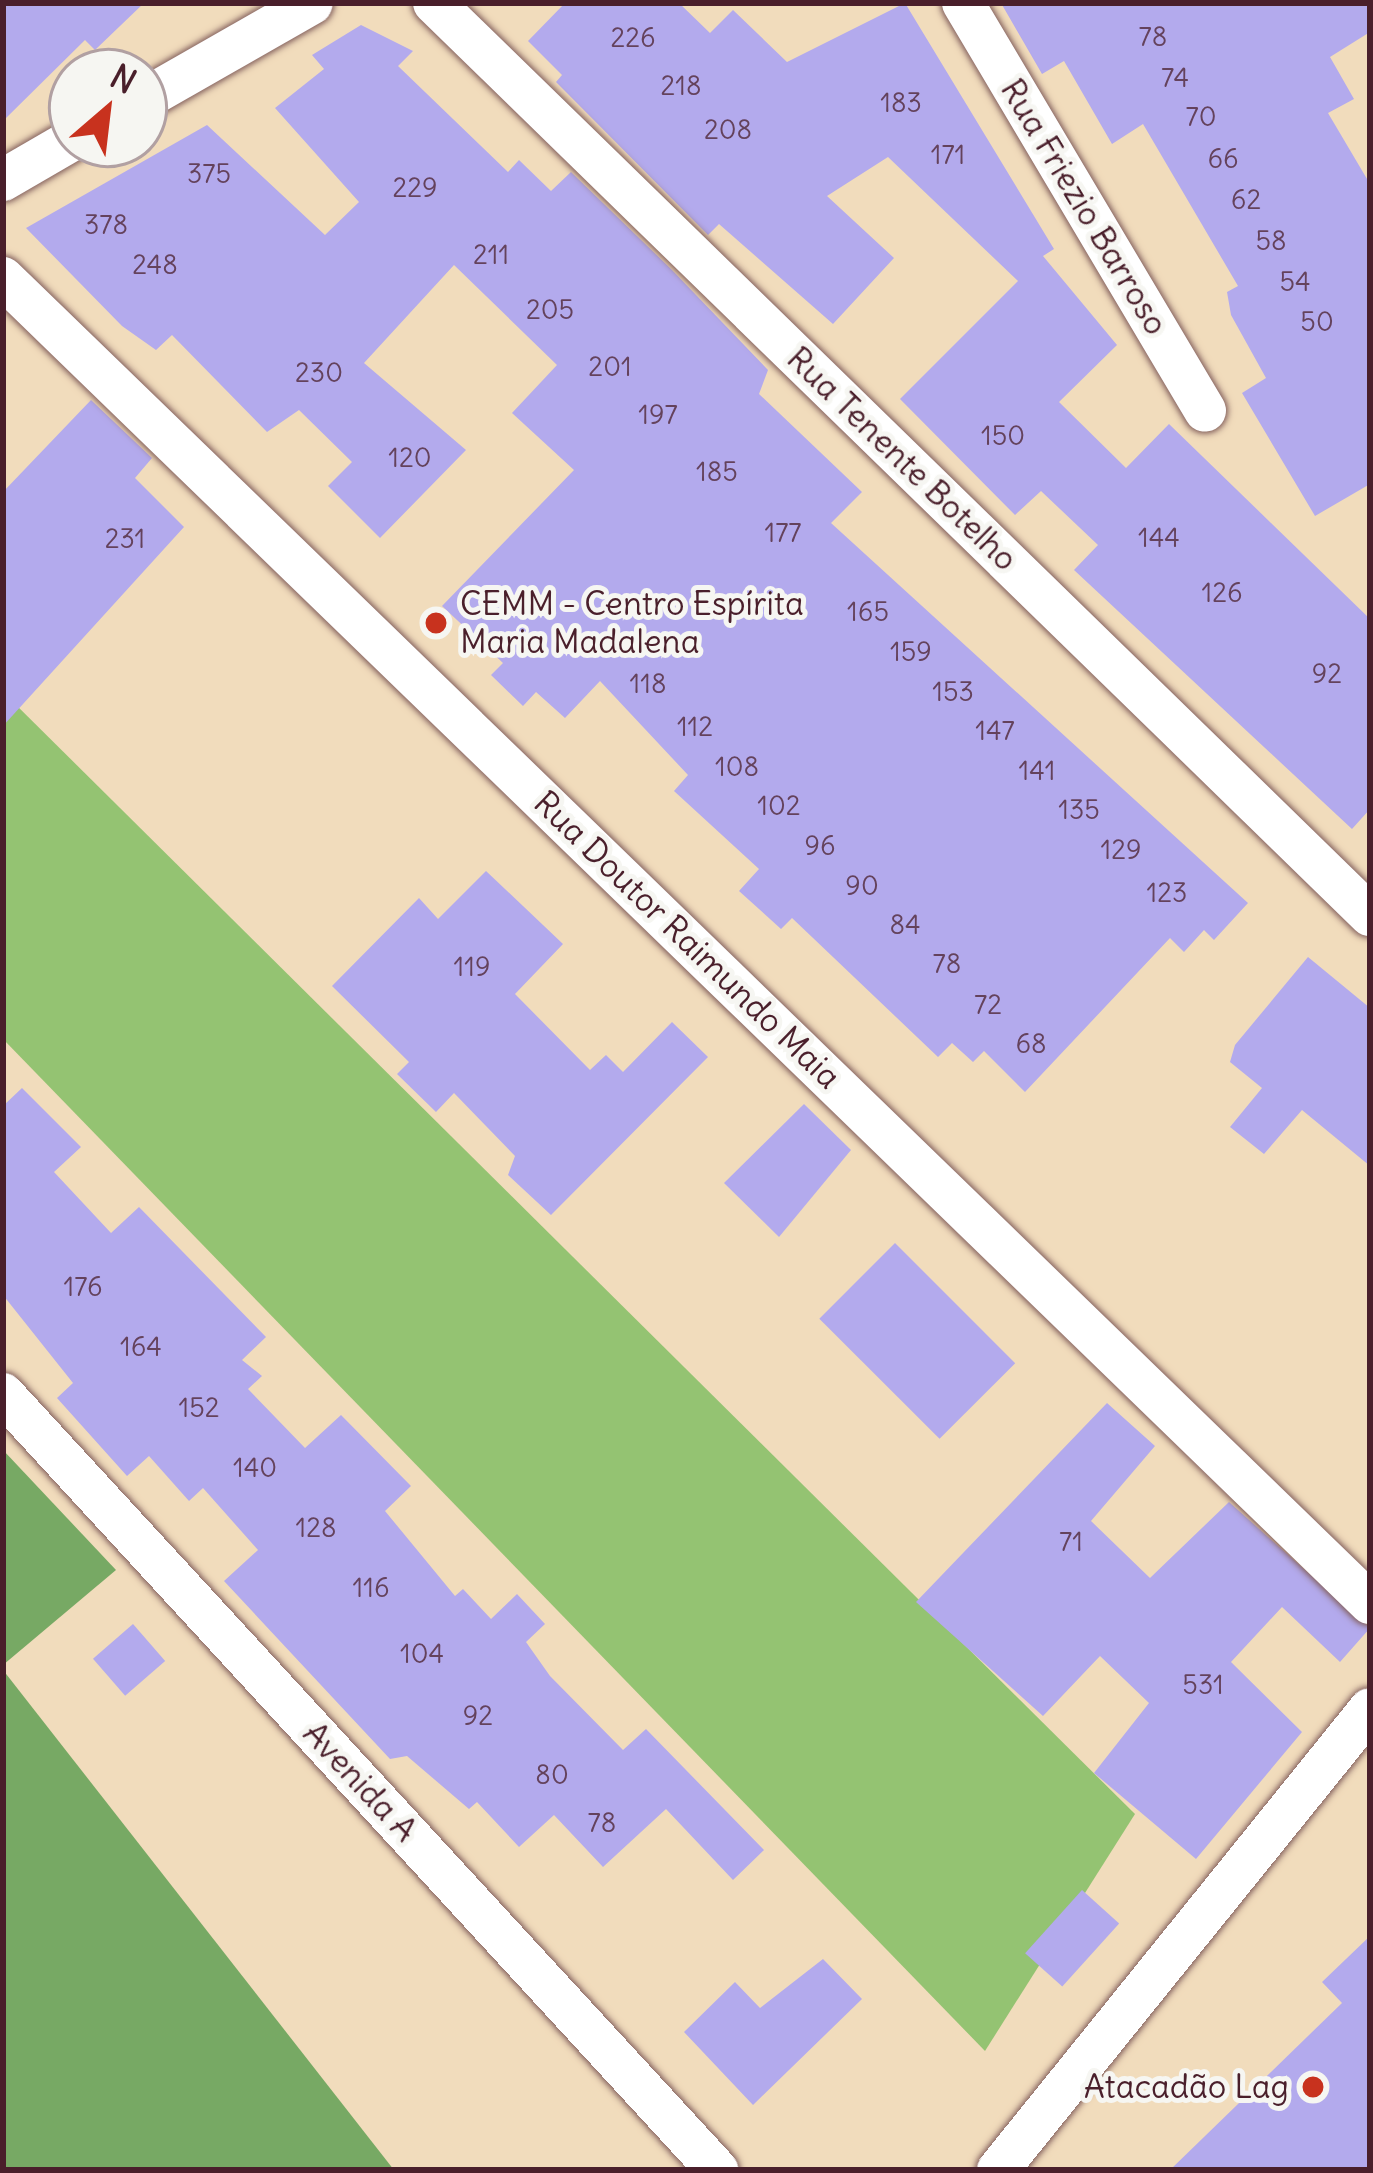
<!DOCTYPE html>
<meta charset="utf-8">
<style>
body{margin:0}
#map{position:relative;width:1373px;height:2173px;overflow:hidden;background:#f1dcbc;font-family:Delius,sans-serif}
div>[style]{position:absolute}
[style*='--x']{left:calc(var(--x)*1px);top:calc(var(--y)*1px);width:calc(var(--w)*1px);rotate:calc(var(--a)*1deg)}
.green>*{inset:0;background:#94c372}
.forest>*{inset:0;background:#77a964}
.building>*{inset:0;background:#b3aaed;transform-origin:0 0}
.roads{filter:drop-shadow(0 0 3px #84615e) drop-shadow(0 0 3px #84615e)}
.street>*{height:42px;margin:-21px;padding:0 21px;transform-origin:21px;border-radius:21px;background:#fff}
.dots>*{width:33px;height:33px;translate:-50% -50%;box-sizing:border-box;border:6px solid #f6f6f2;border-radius:50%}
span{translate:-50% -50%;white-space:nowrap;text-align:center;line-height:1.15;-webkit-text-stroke:10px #f6f6f2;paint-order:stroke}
.number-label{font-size:27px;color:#64425c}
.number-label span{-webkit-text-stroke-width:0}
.street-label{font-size:33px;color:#4a1f2b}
.poi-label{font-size:33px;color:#4a1f2b}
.left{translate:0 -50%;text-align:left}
.right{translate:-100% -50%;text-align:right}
.frame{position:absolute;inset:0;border:6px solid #4a1f2b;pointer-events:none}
.north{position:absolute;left:48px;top:48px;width:120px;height:120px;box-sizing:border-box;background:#f6f6f2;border:3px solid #b1a0a2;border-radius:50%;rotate:28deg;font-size:33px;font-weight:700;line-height:48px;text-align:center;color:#4a1f2b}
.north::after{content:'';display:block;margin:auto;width:42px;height:54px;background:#c8321e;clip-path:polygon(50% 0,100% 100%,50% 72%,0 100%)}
</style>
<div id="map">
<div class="green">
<div style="clip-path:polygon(3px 692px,1135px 1814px,985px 2051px,3px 1039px)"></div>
</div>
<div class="forest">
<div style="clip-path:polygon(3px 1450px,116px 1570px,3px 1665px)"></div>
<div style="clip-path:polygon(3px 1670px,394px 2170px,3px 2170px)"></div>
</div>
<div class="building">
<div style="clip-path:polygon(3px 3px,144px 3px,95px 50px,85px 40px,3px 121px)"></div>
<div style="clip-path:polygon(565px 3px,679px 3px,710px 33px,733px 10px,787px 62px,905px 3px,1054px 249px,1043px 256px,1117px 345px,1059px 402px,1126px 468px,1169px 424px,1370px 619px,1370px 809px,1352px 829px,1074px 570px,1098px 545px,1041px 491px,1015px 515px,900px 399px,1018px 281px,888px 157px,827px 196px,894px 258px,833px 324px,719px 224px,708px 235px,556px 82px,562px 75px,528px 41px)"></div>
<div style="clip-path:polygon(1001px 3px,1370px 3px,1370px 32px,1330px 57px,1354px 99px,1328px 113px,1370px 184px,1370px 484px,1315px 516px,1242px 393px,1266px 378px,1231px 315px,1227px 292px,1238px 286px,1143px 124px,1112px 144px,1064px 61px,1042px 74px)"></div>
<div style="clip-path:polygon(361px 25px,413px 51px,398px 66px,508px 172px,519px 160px,551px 191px,571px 172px,672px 270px,768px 370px,759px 394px,862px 492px,831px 523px,1248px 903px,1214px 940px,1204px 930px,1184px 952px,1170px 938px,1025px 1092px,984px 1051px,973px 1062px,952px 1043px,938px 1057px,792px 918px,781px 929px,739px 891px,759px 869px,674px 791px,688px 775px,600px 681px,565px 718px,536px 692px,523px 706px,491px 675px,503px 663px,442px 606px,574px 470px,512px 413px,557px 365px,454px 265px,364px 363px,466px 450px,380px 538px,328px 486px,352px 462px,299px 410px,267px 432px,172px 335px,156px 350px,122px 326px,26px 228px,207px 125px,325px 235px,359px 202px,275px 108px,324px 69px,312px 55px)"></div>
<div style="clip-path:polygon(91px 400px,152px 458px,135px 478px,184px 527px,3px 726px,3px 492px)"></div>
<div style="clip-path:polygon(486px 871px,563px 944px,515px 994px,590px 1070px,606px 1055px,623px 1072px,672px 1022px,708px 1057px,551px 1215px,508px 1175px,515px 1156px,454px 1093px,436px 1112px,397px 1074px,409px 1062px,332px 986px,419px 898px,438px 919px)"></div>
<div style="clip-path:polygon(1308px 957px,1370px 1008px,1370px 1166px,1302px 1110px,1264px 1154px,1230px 1127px,1262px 1088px,1230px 1062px,1235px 1045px)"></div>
<div style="clip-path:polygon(22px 1088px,81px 1147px,54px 1172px,111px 1233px,139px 1207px,266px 1337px,242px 1360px,262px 1376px,248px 1389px,305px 1448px,341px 1415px,411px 1486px,385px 1511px,455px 1596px,463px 1589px,491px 1619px,517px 1594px,545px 1624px,526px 1642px,550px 1676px,623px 1750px,646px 1729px,764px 1850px,733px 1880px,666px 1809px,603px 1867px,554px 1815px,519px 1847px,477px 1802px,469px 1809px,407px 1756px,390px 1759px,224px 1581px,258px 1550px,203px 1488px,189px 1501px,149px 1456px,127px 1476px,57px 1398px,73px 1383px,3px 1295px,3px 1106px)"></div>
<div style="clip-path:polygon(804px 1104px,851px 1150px,779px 1237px,724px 1183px)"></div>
<div style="left:895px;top:1243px;width:170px;height:107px;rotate:45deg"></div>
<div style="clip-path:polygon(1107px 1403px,1155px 1446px,1091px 1521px,1150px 1578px,1229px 1502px,1370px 1628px,1340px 1662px,1282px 1607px,1231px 1662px,1302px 1732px,1196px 1859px,1094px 1773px,1149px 1703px,1100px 1656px,1043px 1716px,916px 1602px)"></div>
<div style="left:133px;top:1624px;width:49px;height:53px;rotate:49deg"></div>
<div style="left:1082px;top:1890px;width:50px;height:85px;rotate:42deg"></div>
<div style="clip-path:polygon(1370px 1936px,1370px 2170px,1170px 2170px,1342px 2003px,1322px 1982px)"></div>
<div style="clip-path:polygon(823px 1959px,862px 1999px,753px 2105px,684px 2032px,735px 1982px,760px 2008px)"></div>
</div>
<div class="roads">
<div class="street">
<div style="--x:434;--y:3;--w:1307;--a:44.26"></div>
<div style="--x:963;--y:3;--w:474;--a:59.3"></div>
<div style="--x:144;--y:99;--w:193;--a:-29.7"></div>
<div style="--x:3;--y:180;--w:80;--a:-30.1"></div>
<div style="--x:3;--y:278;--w:1904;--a:44.11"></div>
<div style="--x:3;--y:1394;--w:1055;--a:47.38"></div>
<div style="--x:998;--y:2170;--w:592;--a:-51.1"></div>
</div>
</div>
<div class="dots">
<div style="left:436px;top:623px;background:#c8321e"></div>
<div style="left:1313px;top:2087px;background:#c8321e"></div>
</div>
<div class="number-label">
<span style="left:1153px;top:37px">78</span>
<span style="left:633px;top:38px">226</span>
<span style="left:1175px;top:78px">74</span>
<span style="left:681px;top:86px">218</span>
<span style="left:901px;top:103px">183</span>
<span style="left:1201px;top:117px">70</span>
<span style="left:728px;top:130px">208</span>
<span style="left:948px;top:155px">171</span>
<span style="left:1223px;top:159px">66</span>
<span style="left:209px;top:174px">375</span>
<span style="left:415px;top:188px">229</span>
<span style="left:1246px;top:200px">62</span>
<span style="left:106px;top:225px">378</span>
<span style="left:1271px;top:241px">58</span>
<span style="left:491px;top:255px">211</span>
<span style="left:155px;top:265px">248</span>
<span style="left:1295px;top:282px">54</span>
<span style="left:550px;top:310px">205</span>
<span style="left:1317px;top:322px">50</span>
<span style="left:610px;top:367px">201</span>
<span style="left:319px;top:373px">230</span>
<span style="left:658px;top:415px">197</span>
<span style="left:1003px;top:436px">150</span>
<span style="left:410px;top:458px">120</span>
<span style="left:717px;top:472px">185</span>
<span style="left:783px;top:533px">177</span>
<span style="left:1159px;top:538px">144</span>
<span style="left:125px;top:539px">231</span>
<span style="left:1222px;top:593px">126</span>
<span style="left:868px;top:612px">165</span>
<span style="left:911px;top:652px">159</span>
<span style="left:1327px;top:674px">92</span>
<span style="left:648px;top:684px">118</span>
<span style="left:953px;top:692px">153</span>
<span style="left:695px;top:727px">112</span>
<span style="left:995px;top:731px">147</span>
<span style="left:737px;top:767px">108</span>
<span style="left:1037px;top:771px">141</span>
<span style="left:779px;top:806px">102</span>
<span style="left:1079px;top:810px">135</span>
<span style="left:820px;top:846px">96</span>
<span style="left:1121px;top:850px">129</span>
<span style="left:862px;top:886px">90</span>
<span style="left:1167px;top:893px">123</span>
<span style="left:905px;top:925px">84</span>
<span style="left:947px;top:964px">78</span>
<span style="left:472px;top:967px">119</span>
<span style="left:988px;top:1005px">72</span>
<span style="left:1031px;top:1044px">68</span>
<span style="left:83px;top:1287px">176</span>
<span style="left:141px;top:1347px">164</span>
<span style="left:199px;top:1408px">152</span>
<span style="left:255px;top:1468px">140</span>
<span style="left:316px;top:1528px">128</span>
<span style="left:1071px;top:1542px">71</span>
<span style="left:371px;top:1588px">116</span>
<span style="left:422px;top:1654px">104</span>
<span style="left:1203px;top:1685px">531</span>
<span style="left:478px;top:1716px">92</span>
<span style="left:552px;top:1775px">80</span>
<span style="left:602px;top:1823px">78</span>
</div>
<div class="street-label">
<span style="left:1084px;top:207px;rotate:59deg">Rua Friezio Barroso</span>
<span style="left:902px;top:459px;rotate:44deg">Rua Tenente Botelho</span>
<span style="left:687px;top:940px;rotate:44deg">Rua Doutor Raimundo Maia</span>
<span style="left:360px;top:1782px;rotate:47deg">Avenida A</span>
</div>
<div class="poi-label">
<span class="left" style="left:460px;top:623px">CEMM - Centro Espírita<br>Maria Madalena</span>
<span class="right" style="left:1289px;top:2087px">Atacadão Lag</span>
</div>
<div class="frame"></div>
<div class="north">N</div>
</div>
